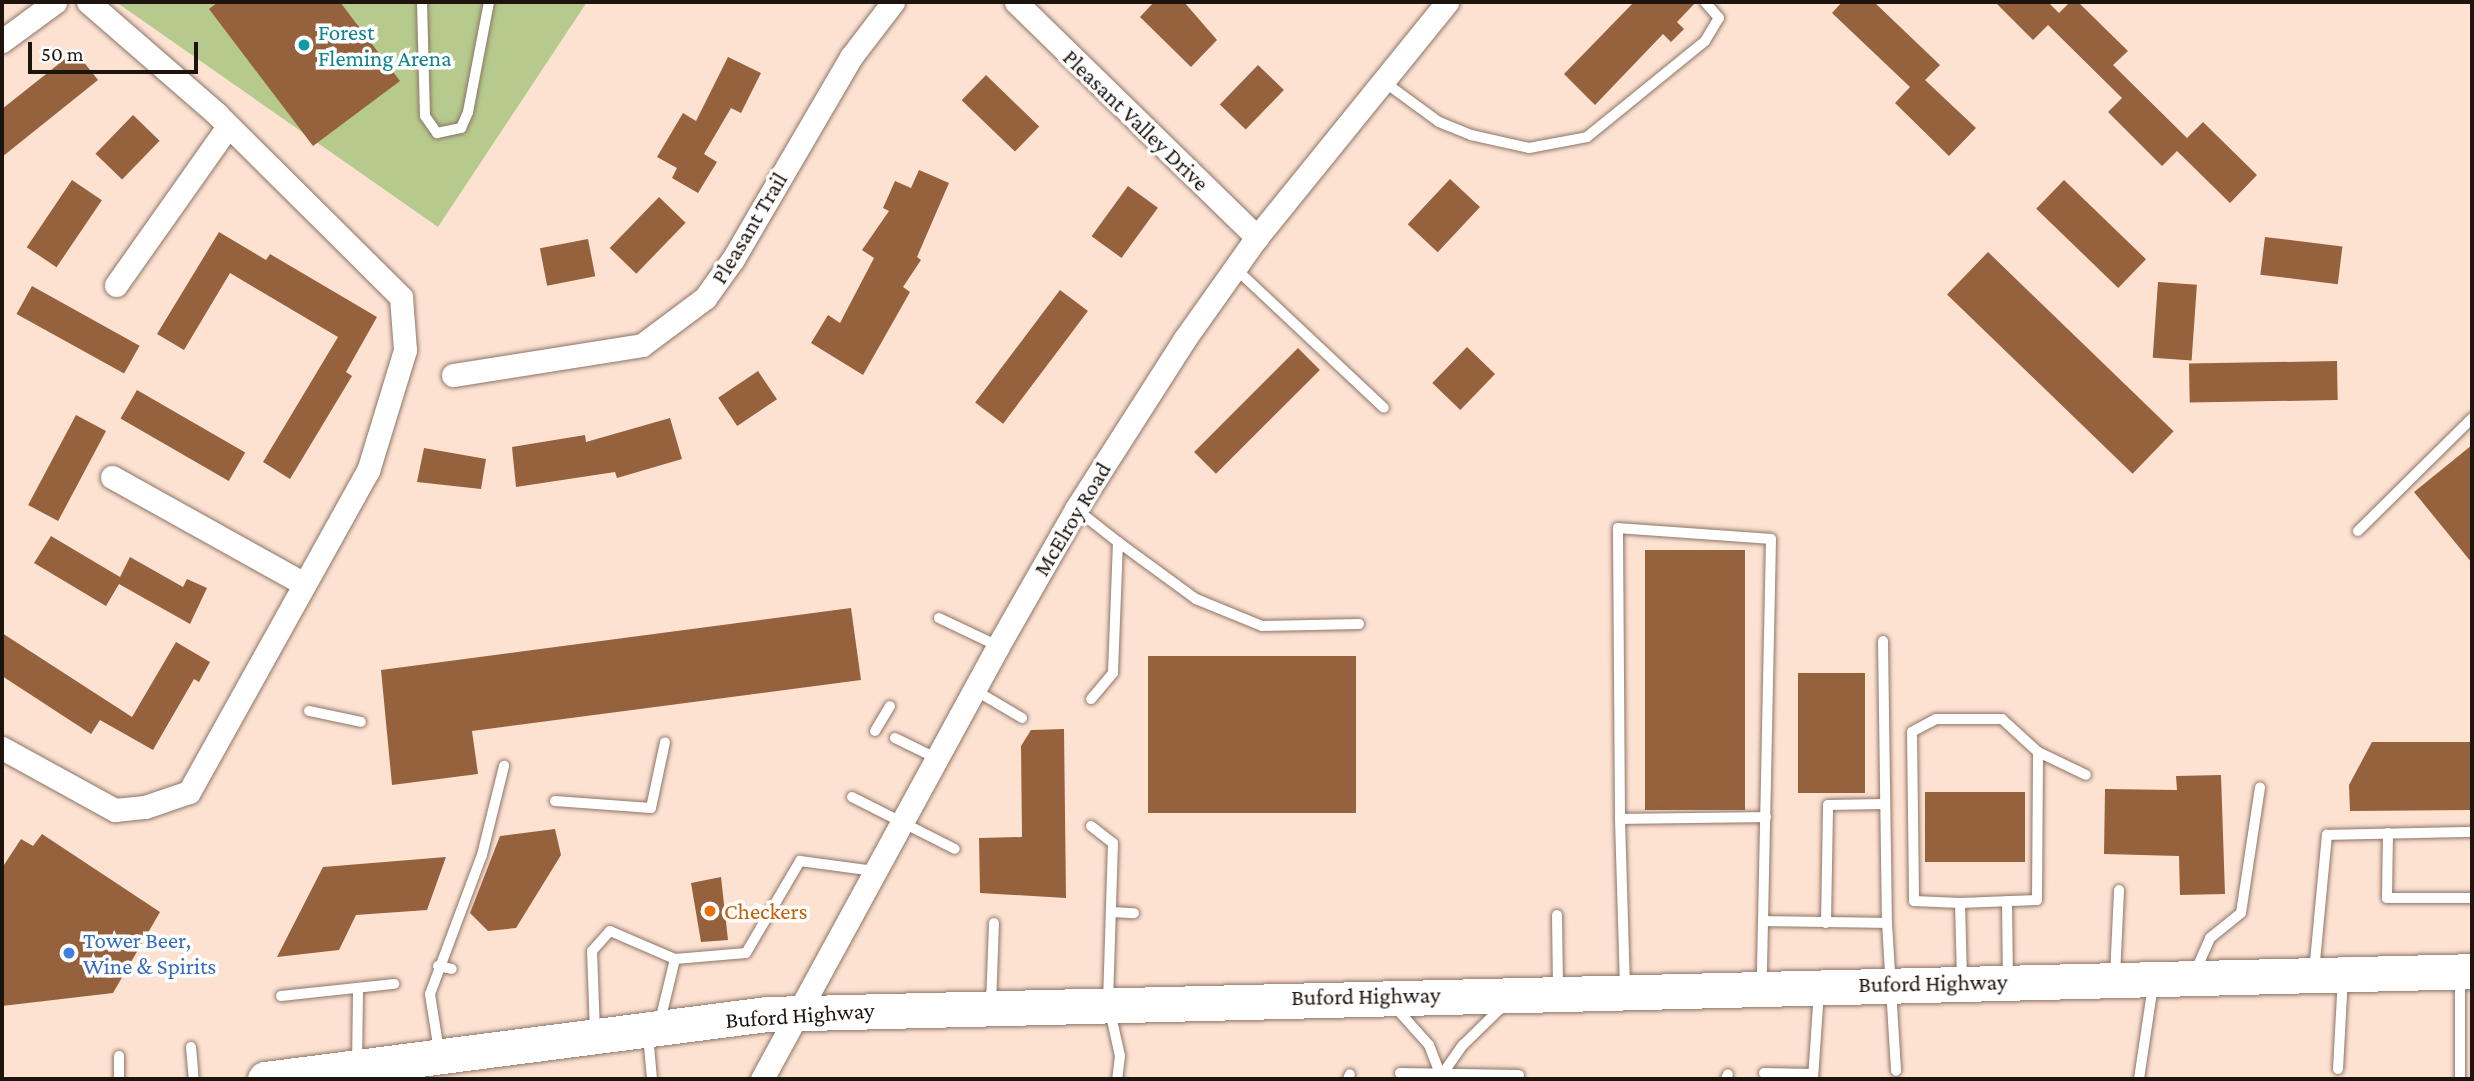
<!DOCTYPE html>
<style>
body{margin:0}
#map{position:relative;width:2474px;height:1081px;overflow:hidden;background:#fde2d2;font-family:"Crimson Pro",serif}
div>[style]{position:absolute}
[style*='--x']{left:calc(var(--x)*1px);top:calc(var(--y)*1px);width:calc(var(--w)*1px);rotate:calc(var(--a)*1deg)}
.green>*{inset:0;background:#b5ca8c}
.building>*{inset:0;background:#96613d;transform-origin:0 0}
.roads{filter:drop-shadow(0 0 2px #8d7566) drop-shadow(0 0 2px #8d7566)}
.service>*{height:10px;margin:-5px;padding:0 5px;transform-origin:5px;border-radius:5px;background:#fff}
.minor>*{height:23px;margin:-11.5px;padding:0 11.5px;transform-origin:11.5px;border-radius:11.5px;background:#fff}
.primary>*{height:35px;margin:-17.5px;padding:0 17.5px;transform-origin:17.5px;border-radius:17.5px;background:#fff}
.dots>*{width:19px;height:19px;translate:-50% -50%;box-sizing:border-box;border:4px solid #fff;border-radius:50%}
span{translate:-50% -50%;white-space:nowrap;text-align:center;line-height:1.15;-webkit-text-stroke:7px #fff;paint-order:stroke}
.culture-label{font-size:23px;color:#0d838f}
.left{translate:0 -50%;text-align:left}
.street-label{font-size:23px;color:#1d140e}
.food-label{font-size:23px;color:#c56008}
.shop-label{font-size:23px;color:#366cbe}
.frame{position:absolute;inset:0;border:4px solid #1d140e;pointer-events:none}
.scale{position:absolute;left:28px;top:42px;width:170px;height:32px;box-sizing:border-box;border:4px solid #1d140e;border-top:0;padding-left:9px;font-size:21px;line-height:24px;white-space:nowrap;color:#1d140e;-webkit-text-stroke:5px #fff;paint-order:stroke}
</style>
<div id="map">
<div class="green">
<div style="clip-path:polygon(116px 2px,587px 2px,438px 227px)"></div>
</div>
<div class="building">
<div style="clip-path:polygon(218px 2px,340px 2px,400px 81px,313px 146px,209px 9px)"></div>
<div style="clip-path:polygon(1154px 2px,1184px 2px,1217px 40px,1191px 67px,1140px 17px)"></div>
<div style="clip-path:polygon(1634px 2px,1696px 2px,1677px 22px,1684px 29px,1671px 42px,1663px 34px,1595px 105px,1564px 74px)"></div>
<div style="clip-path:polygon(1842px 2px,1874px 2px,1940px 65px,1925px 80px,1976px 128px,1949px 156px,1895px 103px,1910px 87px,1832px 13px)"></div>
<div style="clip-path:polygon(1995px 2px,2048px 2px,2059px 13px,2070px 2px,2078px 2px,2128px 51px,2113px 65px,2187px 138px,2203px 122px,2257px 175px,2230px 203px,2177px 151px,2162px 166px,2108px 112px,2122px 98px,2048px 25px,2033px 40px)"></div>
<div style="clip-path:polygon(75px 51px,98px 80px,2px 157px,2px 109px)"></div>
<div style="clip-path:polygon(728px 57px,761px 73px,741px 113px,731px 108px,704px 154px,717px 162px,698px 193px,672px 178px,677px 168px,657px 157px,683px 113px,696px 121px)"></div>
<div style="left:1258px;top:65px;width:36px;height:55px;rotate:44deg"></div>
<div style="left:986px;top:75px;width:74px;height:35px;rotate:44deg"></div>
<div style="left:133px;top:115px;width:37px;height:54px;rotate:44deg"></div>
<div style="clip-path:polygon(919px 170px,949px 183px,917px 257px,921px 260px,903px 287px,910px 292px,863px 375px,811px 343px,828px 315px,840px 323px,874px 258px,862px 250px,889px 211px,883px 208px,895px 181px,911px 188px)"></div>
<div style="left:1450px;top:179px;width:41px;height:62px;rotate:43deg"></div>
<div style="left:72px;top:180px;width:36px;height:81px;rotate:34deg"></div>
<div style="left:2064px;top:180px;width:114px;height:40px;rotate:44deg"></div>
<div style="left:1128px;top:186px;width:37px;height:62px;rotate:36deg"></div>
<div style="left:659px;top:197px;width:37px;height:71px;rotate:44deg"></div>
<div style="clip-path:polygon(219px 232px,266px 260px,270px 254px,377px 317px,346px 372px,352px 376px,290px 479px,263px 462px,338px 337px,230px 273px,184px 350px,157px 334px)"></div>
<div style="left:2265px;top:237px;width:78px;height:38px;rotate:7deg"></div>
<div style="left:588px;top:239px;width:38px;height:49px;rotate:79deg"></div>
<div style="left:1988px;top:252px;width:258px;height:59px;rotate:44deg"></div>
<div style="left:2158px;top:282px;width:39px;height:76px;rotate:4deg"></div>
<div style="left:32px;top:286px;width:123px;height:32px;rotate:29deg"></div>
<div style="left:1060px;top:290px;width:35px;height:141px;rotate:37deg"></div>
<div style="left:1467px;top:347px;width:39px;height:50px;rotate:44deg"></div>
<div style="left:1298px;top:348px;width:31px;height:147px;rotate:45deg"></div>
<div style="left:2337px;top:361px;width:39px;height:148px;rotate:89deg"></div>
<div style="left:758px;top:371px;width:34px;height:48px;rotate:56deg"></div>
<div style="left:137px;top:390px;width:125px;height:33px;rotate:30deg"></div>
<div style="left:76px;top:415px;width:34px;height:102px;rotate:28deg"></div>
<div style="clip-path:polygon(670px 418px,682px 459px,617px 478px,615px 472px,516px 487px,512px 447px,585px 435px,586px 442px)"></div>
<div style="clip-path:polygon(2472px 445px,2472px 563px,2414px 492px)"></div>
<div style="clip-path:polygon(424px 448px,486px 459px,481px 489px,417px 482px)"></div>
<div style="clip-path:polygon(51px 536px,120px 577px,130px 557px,183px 587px,187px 579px,207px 588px,190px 624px,119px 584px,106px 606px,34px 563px)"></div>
<div style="left:1645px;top:550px;width:100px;height:260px"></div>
<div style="clip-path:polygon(851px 608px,861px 680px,472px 731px,478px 774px,392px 785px,381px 670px)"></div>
<div style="clip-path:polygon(2px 633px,132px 717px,176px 642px,210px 662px,199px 682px,194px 679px,153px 750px,100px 720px,91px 734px,2px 676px)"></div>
<div style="left:1148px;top:656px;width:208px;height:157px"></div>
<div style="left:1798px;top:673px;width:67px;height:120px"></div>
<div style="clip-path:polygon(1064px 729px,1066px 898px,980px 893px,979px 838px,1022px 837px,1021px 746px,1031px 730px)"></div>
<div style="clip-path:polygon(2372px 742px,2472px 742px,2472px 810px,2350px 811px,2349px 785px)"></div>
<div style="clip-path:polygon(2221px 775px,2225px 894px,2180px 895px,2179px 856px,2104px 854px,2105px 789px,2177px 790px,2176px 776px)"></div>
<div style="left:1925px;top:792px;width:100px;height:70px"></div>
<div style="clip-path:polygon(555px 829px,561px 855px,516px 928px,488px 931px,470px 913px,500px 836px)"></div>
<div style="clip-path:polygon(42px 834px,160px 912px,113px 993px,2px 1006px,2px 868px,21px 839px,33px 846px)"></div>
<div style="clip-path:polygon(446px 857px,427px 910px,356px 915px,339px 950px,277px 957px,323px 867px)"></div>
<div style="clip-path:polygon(721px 877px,728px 940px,701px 942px,691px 883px)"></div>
</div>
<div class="roads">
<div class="service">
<div style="--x:422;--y:2;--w:114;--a:88.5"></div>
<div style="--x:425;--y:116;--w:21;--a:55"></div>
<div style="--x:437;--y:133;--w:25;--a:-12"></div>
<div style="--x:461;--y:128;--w:17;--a:-66"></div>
<div style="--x:468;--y:112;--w:112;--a:-79.2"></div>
<div style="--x:1383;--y:81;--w:69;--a:36.2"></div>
<div style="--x:1439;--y:122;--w:35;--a:22"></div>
<div style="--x:1471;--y:135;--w:59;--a:12.6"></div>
<div style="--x:1529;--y:148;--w:59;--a:-10.7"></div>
<div style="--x:1587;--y:137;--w:152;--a:-39.1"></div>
<div style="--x:1705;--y:41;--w:27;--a:-59"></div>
<div style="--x:1719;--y:18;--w:21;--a:-131"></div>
<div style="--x:1235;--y:268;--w:204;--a:43.2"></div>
<div style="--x:1076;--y:509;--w:53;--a:38.2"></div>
<div style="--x:1118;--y:542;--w:131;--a:92.2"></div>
<div style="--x:1113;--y:673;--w:34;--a:130"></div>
<div style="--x:2358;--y:531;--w:161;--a:-44.7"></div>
<div style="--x:1118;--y:542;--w:97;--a:36.2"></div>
<div style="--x:1196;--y:599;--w:71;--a:22.2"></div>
<div style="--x:1262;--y:626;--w:97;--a:-1.2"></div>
<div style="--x:939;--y:618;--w:65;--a:25.4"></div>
<div style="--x:1883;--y:641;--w:282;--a:89.2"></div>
<div style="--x:1887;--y:923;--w:148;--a:86.5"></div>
<div style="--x:973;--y:689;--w:57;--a:30.6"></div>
<div style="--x:309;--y:711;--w:53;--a:11.9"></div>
<div style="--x:875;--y:731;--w:29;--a:-59"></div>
<div style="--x:895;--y:738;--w:46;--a:26"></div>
<div style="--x:2038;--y:752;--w:53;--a:25.6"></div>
<div style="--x:852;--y:797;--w:115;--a:26.8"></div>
<div style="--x:555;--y:801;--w:96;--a:4.2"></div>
<div style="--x:651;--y:808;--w:67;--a:-78"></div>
<div style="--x:1620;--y:819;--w:291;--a:-90.4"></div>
<div style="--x:1618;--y:528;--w:153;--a:4.1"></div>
<div style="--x:1771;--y:539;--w:445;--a:91.2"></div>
<div style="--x:1091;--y:826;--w:28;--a:38"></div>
<div style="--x:1113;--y:843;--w:159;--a:91.8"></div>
<div style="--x:1108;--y:1002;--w:55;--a:77.5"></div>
<div style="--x:1120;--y:1056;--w:23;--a:97"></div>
<div style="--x:2388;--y:833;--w:65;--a:90.9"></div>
<div style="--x:2387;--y:898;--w:85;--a:0"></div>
<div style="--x:2007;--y:901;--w:78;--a:89.3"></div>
<div style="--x:1960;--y:903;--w:77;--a:-2.2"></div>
<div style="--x:2037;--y:900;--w:148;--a:-89.6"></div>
<div style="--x:2038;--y:752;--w:49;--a:-137.5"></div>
<div style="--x:2002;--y:719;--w:66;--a:180"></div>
<div style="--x:1936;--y:719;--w:27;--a:152"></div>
<div style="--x:1912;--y:732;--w:169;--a:89.3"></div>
<div style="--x:1914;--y:901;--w:46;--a:2.5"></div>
<div style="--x:1960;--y:903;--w:77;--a:88.5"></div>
<div style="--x:1112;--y:912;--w:22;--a:3"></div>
<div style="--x:1557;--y:915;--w:74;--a:89.2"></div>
<div style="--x:1764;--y:921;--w:123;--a:0.9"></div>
<div style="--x:1826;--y:923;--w:118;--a:-89"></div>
<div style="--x:1828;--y:805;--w:56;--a:-1"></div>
<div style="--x:438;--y:966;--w:14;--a:12"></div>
<div style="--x:2195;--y:972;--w:37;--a:-66"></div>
<div style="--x:2210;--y:938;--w:40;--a:-39"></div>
<div style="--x:2241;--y:913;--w:127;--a:-81.4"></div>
<div style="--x:2314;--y:972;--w:138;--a:-84.6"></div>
<div style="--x:2327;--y:835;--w:145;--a:-1.2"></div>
<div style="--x:2115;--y:976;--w:86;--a:-87.3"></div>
<div style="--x:1625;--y:988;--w:169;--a:-91.7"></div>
<div style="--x:1620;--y:819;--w:146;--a:-0.8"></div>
<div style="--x:281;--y:996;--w:114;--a:-6.1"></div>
<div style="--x:991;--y:1005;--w:82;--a:-87.9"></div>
<div style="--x:1395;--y:1007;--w:51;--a:48.2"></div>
<div style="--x:1429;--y:1045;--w:33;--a:69"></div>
<div style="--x:660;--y:1021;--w:64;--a:-76.4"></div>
<div style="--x:595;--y:1032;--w:81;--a:-92.1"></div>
<div style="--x:592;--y:951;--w:27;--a:-48"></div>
<div style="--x:610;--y:931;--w:71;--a:23.3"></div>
<div style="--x:675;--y:959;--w:71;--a:-4.8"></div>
<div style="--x:746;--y:953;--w:107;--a:-59.6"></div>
<div style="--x:800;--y:861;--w:75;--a:7.7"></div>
<div style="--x:648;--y:1035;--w:44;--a:84.8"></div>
<div style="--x:191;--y:1047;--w:32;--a:85"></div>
<div style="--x:439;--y:1051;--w:58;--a:-99"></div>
<div style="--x:430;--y:994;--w:148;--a:-69.5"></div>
<div style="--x:482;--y:855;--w:92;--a:-76.1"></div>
<div style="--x:119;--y:1056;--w:23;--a:90"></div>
<div style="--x:357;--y:1064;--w:75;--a:-89.2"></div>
<div style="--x:2338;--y:1069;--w:91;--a:-86.9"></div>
<div style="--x:1400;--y:1073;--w:119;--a:1"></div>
<div style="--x:1764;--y:1073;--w:49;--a:1.2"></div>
<div style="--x:1441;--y:1076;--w:38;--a:-55"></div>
<div style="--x:1463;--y:1045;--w:57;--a:-44.3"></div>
<div style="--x:1348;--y:1079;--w:5;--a:-68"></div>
<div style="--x:1726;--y:1079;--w:5;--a:-68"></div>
<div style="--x:1813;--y:1079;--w:87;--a:-86.1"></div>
<div style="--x:2139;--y:1079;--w:95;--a:-81.5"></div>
<div style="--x:2460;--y:1079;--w:102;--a:-90"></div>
</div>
<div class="minor">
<div style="--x:1016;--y:2;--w:337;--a:44.3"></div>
<div style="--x:2;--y:41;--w:66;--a:-36.3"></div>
<div style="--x:116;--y:285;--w:194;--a:-54.8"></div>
<div style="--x:453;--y:375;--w:191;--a:-9"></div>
<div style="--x:642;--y:345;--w:79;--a:-36.7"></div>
<div style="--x:705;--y:298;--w:48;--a:-54.3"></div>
<div style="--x:733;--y:259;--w:234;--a:-59.7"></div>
<div style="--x:851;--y:57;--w:69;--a:-52.6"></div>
<div style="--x:112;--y:477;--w:220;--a:29.1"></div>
<div style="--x:2;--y:748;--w:129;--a:28.8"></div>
<div style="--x:115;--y:810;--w:30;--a:-6"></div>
<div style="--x:145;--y:807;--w:46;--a:-18.8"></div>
<div style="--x:189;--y:792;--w:368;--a:-60.9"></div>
<div style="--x:368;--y:471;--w:127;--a:-73"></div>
<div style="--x:405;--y:350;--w:53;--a:-94.3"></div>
<div style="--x:401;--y:297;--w:260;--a:-135.2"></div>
<div style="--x:217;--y:114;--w:171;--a:-139"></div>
<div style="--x:762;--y:1079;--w:493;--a:-61.4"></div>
<div style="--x:998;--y:646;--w:158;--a:-60.3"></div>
<div style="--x:1076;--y:509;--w:201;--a:-57.4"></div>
<div style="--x:1184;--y:340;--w:126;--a:-54.7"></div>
<div style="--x:1257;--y:237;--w:302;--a:-51"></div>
</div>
<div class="primary">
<div style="--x:265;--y:1079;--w:506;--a:-7.38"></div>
<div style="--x:767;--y:1014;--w:1706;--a:-1.44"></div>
</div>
</div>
<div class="dots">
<div style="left:304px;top:45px;background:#0f9aa8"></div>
<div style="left:710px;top:911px;background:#e8710a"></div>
<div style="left:69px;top:953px;background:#3f7fe0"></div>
</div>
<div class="culture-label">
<span class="left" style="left:318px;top:45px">Forest<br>Fleming Arena</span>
</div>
<div class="street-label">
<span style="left:1136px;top:120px;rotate:44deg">Pleasant Valley Drive</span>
<span style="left:749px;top:228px;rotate:-59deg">Pleasant Trail</span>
<span style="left:1072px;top:519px;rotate:-59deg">McElroy Road</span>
<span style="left:1933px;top:983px;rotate:-1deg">Buford Highway</span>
<span style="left:1366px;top:996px;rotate:-1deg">Buford Highway</span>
<span style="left:800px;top:1015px;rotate:-4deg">Buford Highway</span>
</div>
<div class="food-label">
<span class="left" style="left:724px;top:911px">Checkers</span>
</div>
<div class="shop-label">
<span class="left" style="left:83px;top:953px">Tower Beer,<br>Wine &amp; Spirits</span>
</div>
<div class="frame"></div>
<div class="scale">50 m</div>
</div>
